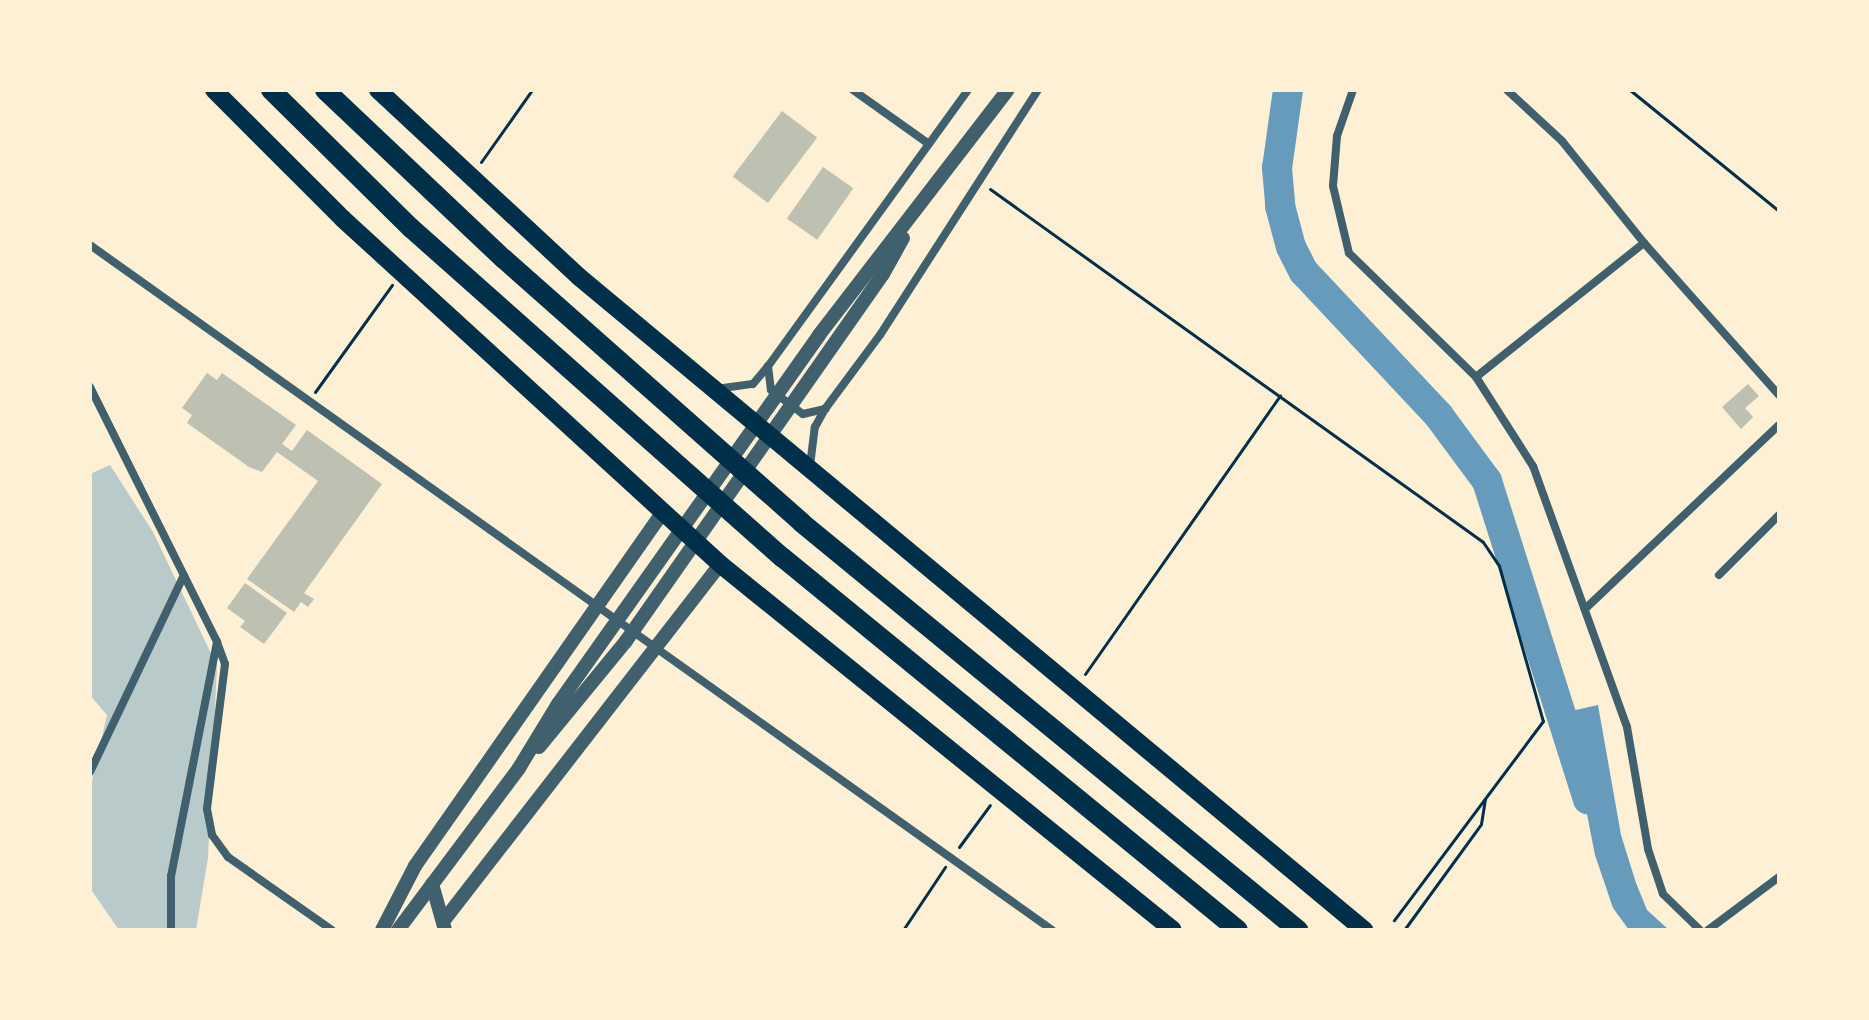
<!DOCTYPE html>
<style>
body{margin:0}
#map{position:relative;width:1869px;height:1020px;overflow:hidden;background:#fdf0d5;font-family:Commissioner,sans-serif}
div>[style]{position:absolute}
[style*='--x']{left:calc(var(--x)*1px);top:calc(var(--y)*1px);width:calc(var(--w)*1px);rotate:calc(var(--a)*1deg)}
.green>*{inset:0;background:#b9caca}
.water>*{inset:0;background:#669bbc}
.river>*{height:30px;margin:-15px;padding:0 15px;transform-origin:15px;border-radius:15px;background:#669bbc}
.building>*{inset:0;background:#bec0b2;transform-origin:0 0}
.path>*{height:3px;margin:-1.5px;padding:0 1.5px;transform-origin:1.5px;border-radius:1.5px;background:#003049}
.minor>*{height:8px;margin:-4px;padding:0 4px;transform-origin:4px;border-radius:4px;background:#3f606c}
.tertiary>*{height:14px;margin:-7px;padding:0 7px;transform-origin:7px;border-radius:7px;background:#3f606c}
.trunk>*{height:18px;margin:-9px;padding:0 9px;transform-origin:9px;border-radius:9px;background:#003049}
.motorway>*{height:20px;margin:-10px;padding:0 10px;transform-origin:10px;border-radius:10px;background:#003049}
span{translate:-50% -50%;white-space:nowrap;text-align:center;line-height:1.15;-webkit-text-stroke:8px #fdf0d5;paint-order:stroke}
.frame{position:absolute;inset:0;border:92px solid #fdf0d5;pointer-events:none}
</style>
<div id="map">
<div class="green">
<div style="clip-path:polygon(110px 465px,153px 532px,217px 666px,208px 858px,196px 930px,119px 930px,90px 888px,90px 790px,107px 715px,90px 695px,90px 474px)"></div>
</div>
<div class="water">
<div style="clip-path:polygon(1598px 705px,1621px 835px,1636px 883px,1647px 910px,1669px 930px,1629px 930px,1613px 908px,1595px 855px,1567px 712px)"></div>
</div>
<div class="river">
<div style="--x:1288;--y:90;--w:79;--a:98"></div>
<div style="--x:1277;--y:168;--w:38;--a:85"></div>
<div style="--x:1280;--y:206;--w:42;--a:75"></div>
<div style="--x:1291;--y:247;--w:28;--a:63"></div>
<div style="--x:1304;--y:272;--w:197;--a:46.8"></div>
<div style="--x:1439;--y:416;--w:81;--a:53.6"></div>
<div style="--x:1487;--y:481;--w:334;--a:72.4"></div>
</div>
<div class="building">
<div style="left:782px;top:111px;width:44px;height:82px;rotate:37deg"></div>
<div style="left:823px;top:167px;width:37px;height:63px;rotate:35deg"></div>
<div style="clip-path:polygon(207px 373px,217px 380px,222px 373px,296px 425px,282px 444px,292px 451px,307px 430px,382px 484px,304px 593px,314px 599px,308px 607px,301px 602px,294px 612px,247px 579px,318px 481px,277px 452px,262px 472px,249px 467px,187px 423px,192px 415px,182px 408px)"></div>
<div style="clip-path:polygon(1748px 384px,1759px 396px,1745px 408px,1753px 417px,1741px 429px,1722px 407px)"></div>
<div style="clip-path:polygon(245px 583px,287px 613px,264px 644px,240px 627px,245px 621px,227px 608px)"></div>
</div>
<div class="path">
<div style="--x:1630;--y:90;--w:192;--a:39.1"></div>
<div style="--x:481;--y:162;--w:88;--a:-54.7"></div>
<div style="--x:990;--y:189;--w:606;--a:35.6"></div>
<div style="--x:1483;--y:542;--w:29;--a:56"></div>
<div style="--x:1499;--y:566;--w:161;--a:74.2"></div>
<div style="--x:1543;--y:721;--w:249;--a:126.8"></div>
<div style="--x:315;--y:392;--w:132;--a:-54.3"></div>
<div style="--x:1085;--y:674;--w:340;--a:-55"></div>
<div style="--x:959;--y:847;--w:52;--a:-53.6"></div>
<div style="--x:903;--y:930;--w:76;--a:-56.3"></div>
<div style="--x:1404;--y:930;--w:131;--a:-54"></div>
<div style="--x:1481;--y:824;--w:25;--a:-81"></div>
</div>
<div class="minor">
<div style="--x:853;--y:90;--w:93;--a:35.4"></div>
<div style="--x:968;--y:90;--w:341;--a:125.9"></div>
<div style="--x:768;--y:366;--w:24;--a:83"></div>
<div style="--x:771;--y:390;--w:40;--a:37"></div>
<div style="--x:803;--y:414;--w:23;--a:-13"></div>
<div style="--x:825;--y:409;--w:92;--a:-53.4"></div>
<div style="--x:880;--y:335;--w:292;--a:-57.2"></div>
<div style="--x:1353;--y:90;--w:49;--a:109.2"></div>
<div style="--x:1337;--y:136;--w:50;--a:94.6"></div>
<div style="--x:1333;--y:186;--w:69;--a:76.6"></div>
<div style="--x:1349;--y:253;--w:177;--a:44.3"></div>
<div style="--x:1476;--y:377;--w:106;--a:57.4"></div>
<div style="--x:1533;--y:466;--w:277;--a:70.2"></div>
<div style="--x:1627;--y:727;--w:124;--a:80.2"></div>
<div style="--x:1648;--y:849;--w:47;--a:71.6"></div>
<div style="--x:1663;--y:894;--w:52;--a:44.2"></div>
<div style="--x:1507;--y:90;--w:75;--a:42.8"></div>
<div style="--x:1562;--y:141;--w:131;--a:51.2"></div>
<div style="--x:1644;--y:243;--w:203;--a:48.4"></div>
<div style="--x:90;--y:245;--w:1181;--a:35.45"></div>
<div style="--x:1476;--y:377;--w:215;--a:-38.6"></div>
<div style="--x:90;--y:387;--w:285;--a:63.5"></div>
<div style="--x:217;--y:642;--w:238;--a:101.1"></div>
<div style="--x:171;--y:876;--w:54;--a:90"></div>
<div style="--x:716;--y:389;--w:37;--a:-8"></div>
<div style="--x:753;--y:384;--w:23;--a:-50"></div>
<div style="--x:810;--y:466;--w:39;--a:-83"></div>
<div style="--x:815;--y:427;--w:21;--a:-61"></div>
<div style="--x:1719;--y:575;--w:85;--a:-45"></div>
<div style="--x:1585;--y:609;--w:267;--a:-43.5"></div>
<div style="--x:217;--y:642;--w:23;--a:70"></div>
<div style="--x:225;--y:664;--w:146;--a:97.1"></div>
<div style="--x:207;--y:809;--w:26;--a:79"></div>
<div style="--x:212;--y:835;--w:27;--a:54"></div>
<div style="--x:228;--y:857;--w:127;--a:35.1"></div>
<div style="--x:90;--y:772;--w:218;--a:-64.5"></div>
<div style="--x:1708;--y:930;--w:89;--a:-36.7"></div>
</div>
<div class="tertiary">
<div style="--x:539;--y:747;--w:137;--a:-50.6"></div>
<div style="--x:626;--y:641;--w:448;--a:-55"></div>
<div style="--x:883;--y:274;--w:41;--a:-60.9"></div>
<div style="--x:432;--y:884;--w:48;--a:74.2"></div>
<div style="--x:445;--y:919;--w:449;--a:-52.2"></div>
<div style="--x:382;--y:930;--w:72;--a:-62.7"></div>
<div style="--x:415;--y:866;--w:432;--a:-55"></div>
<div style="--x:398;--y:930;--w:202;--a:-53.2"></div>
<div style="--x:519;--y:768;--w:75;--a:-58.6"></div>
<div style="--x:558;--y:704;--w:452;--a:-54.7"></div>
<div style="--x:819;--y:335;--w:309;--a:-52.4"></div>
</div>
<div class="trunk">
<div style="--x:214;--y:90;--w:182;--a:45"></div>
<div style="--x:343;--y:219;--w:511;--a:42.46"></div>
<div style="--x:720;--y:564;--w:582;--a:38.94"></div>
<div style="--x:378;--y:90;--w:273;--a:42.9"></div>
<div style="--x:578;--y:276;--w:1023;--a:39.76"></div>
</div>
<div class="motorway">
<div style="--x:271;--y:90;--w:197;--a:44.6"></div>
<div style="--x:411;--y:228;--w:496;--a:41.6"></div>
<div style="--x:782;--y:557;--w:589;--a:39.28"></div>
<div style="--x:325;--y:90;--w:246;--a:43.4"></div>
<div style="--x:504;--y:259;--w:398;--a:41.5"></div>
<div style="--x:802;--y:523;--w:642;--a:39.37"></div>
</div>
<div class="frame"></div>
</div>
